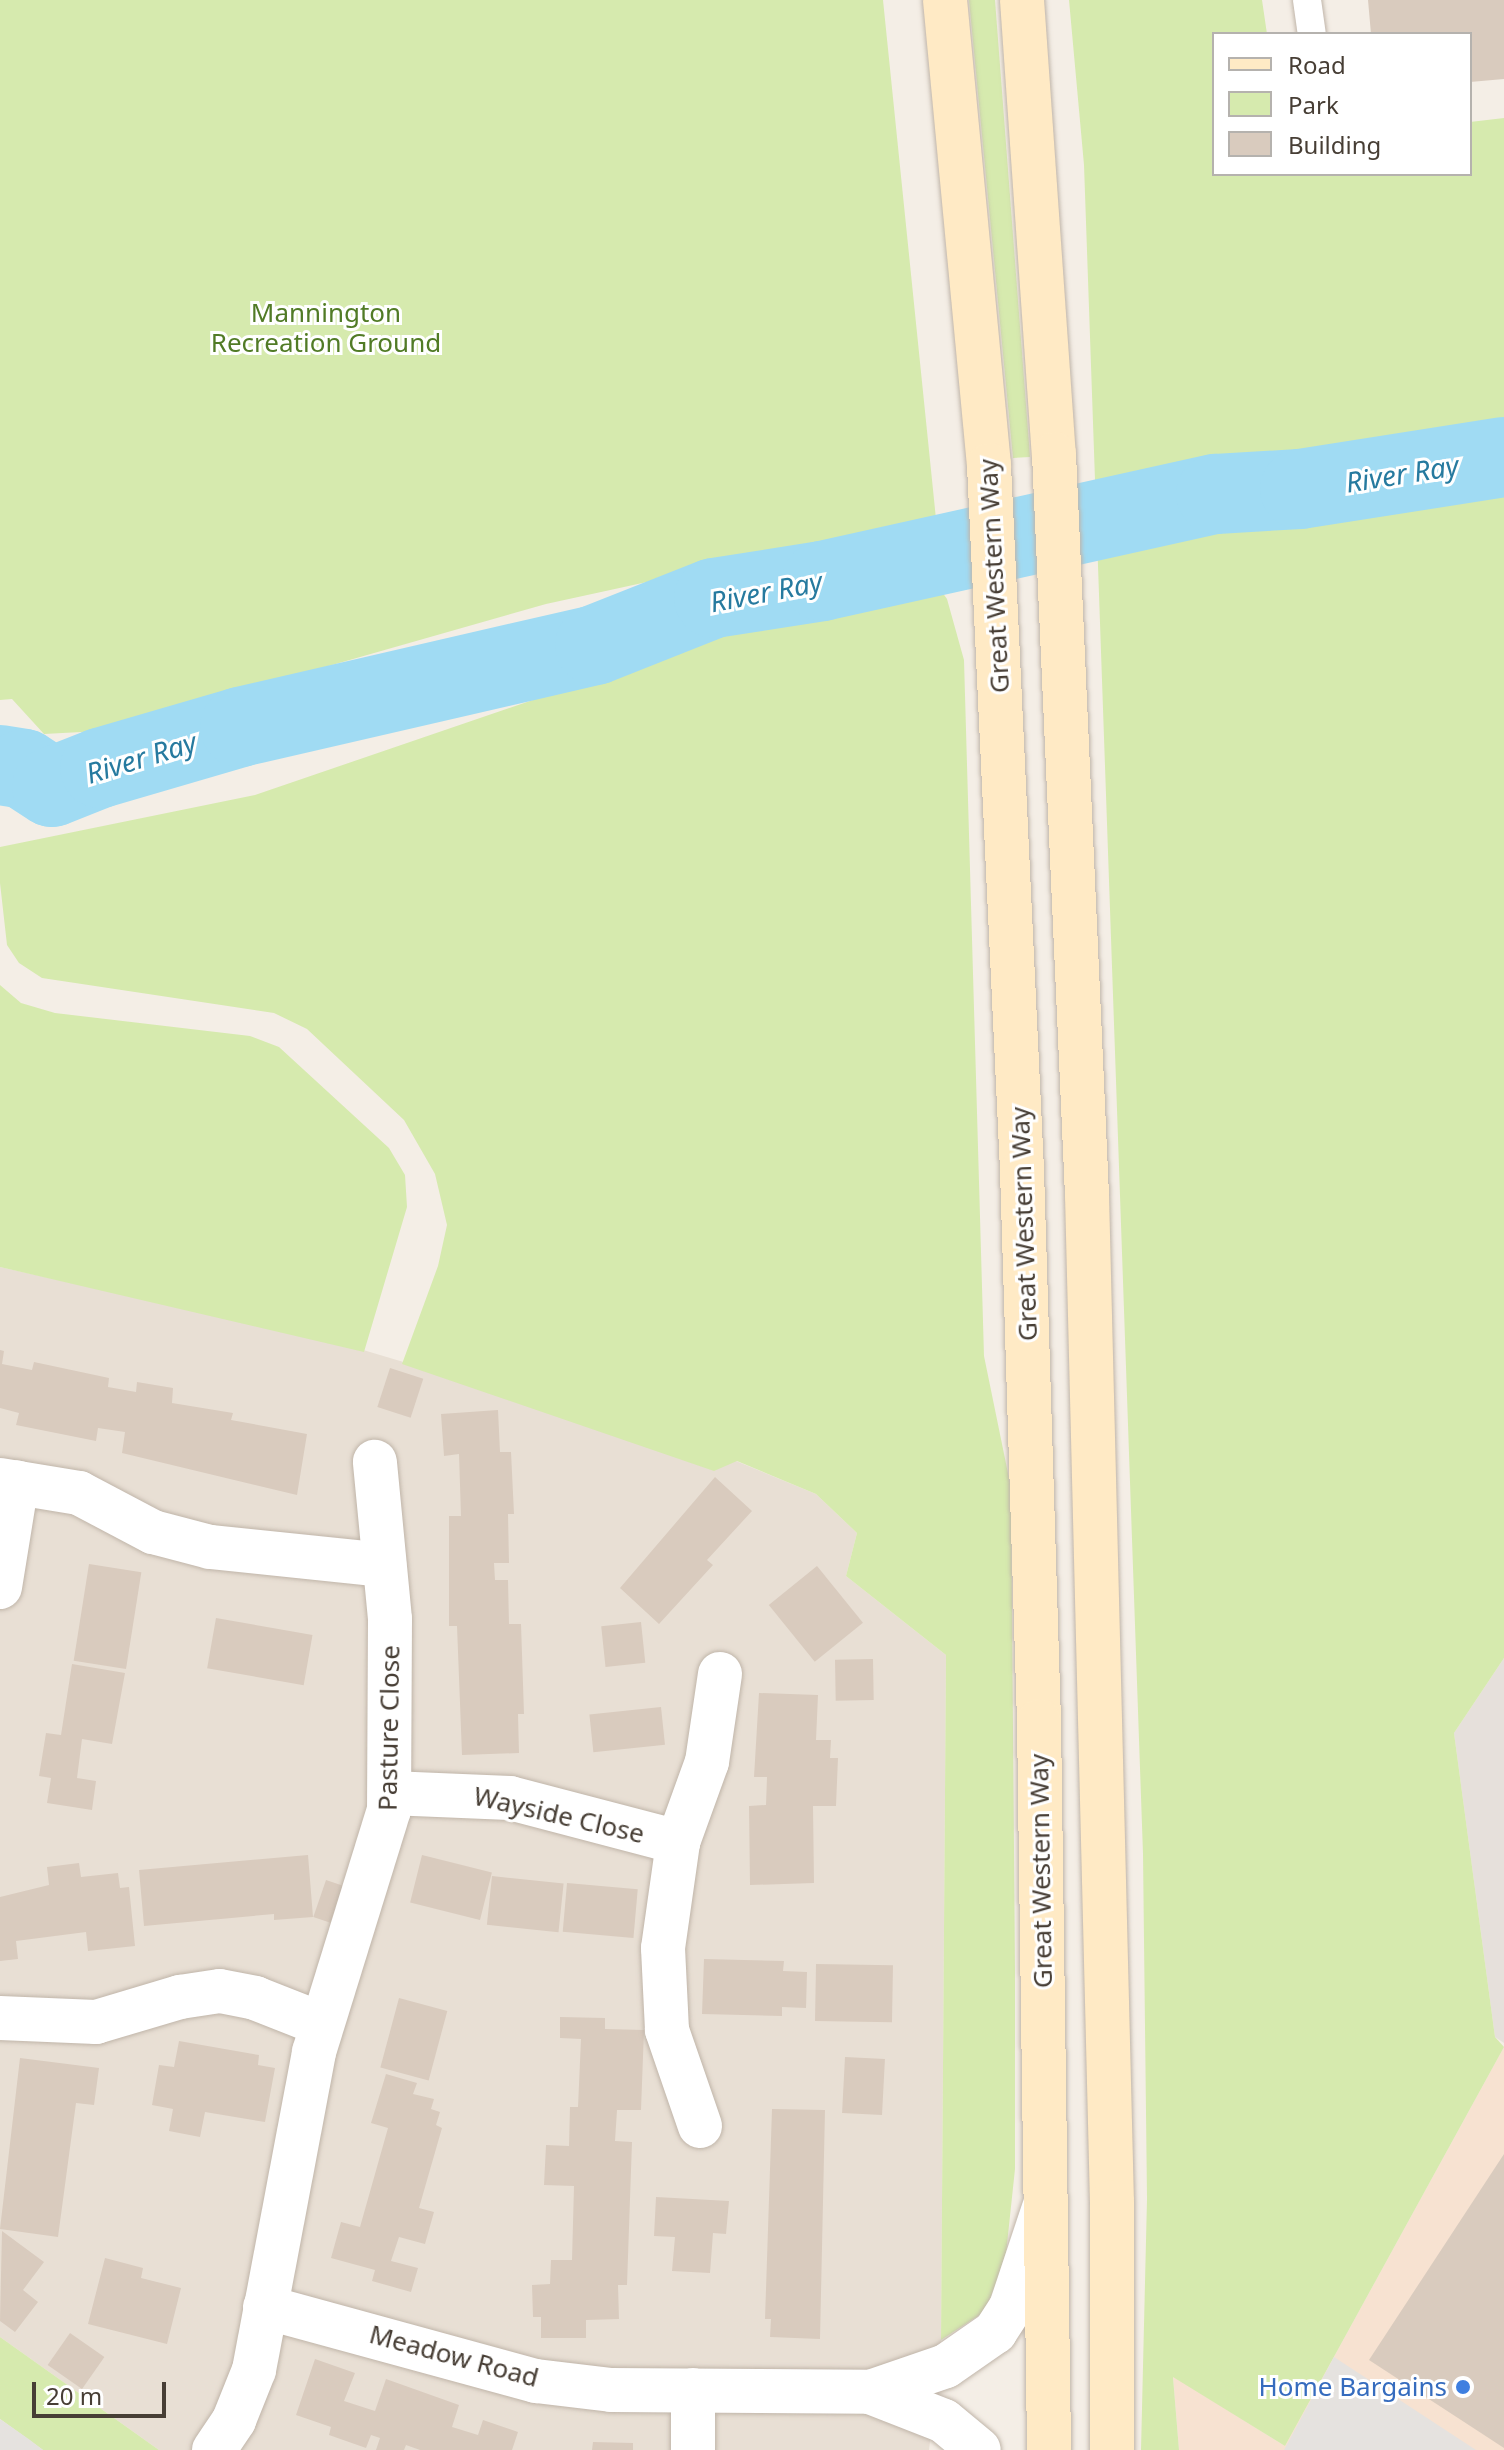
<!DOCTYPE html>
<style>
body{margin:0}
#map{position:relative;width:1504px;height:2450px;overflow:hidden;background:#f4eee6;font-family:"Noto Sans",sans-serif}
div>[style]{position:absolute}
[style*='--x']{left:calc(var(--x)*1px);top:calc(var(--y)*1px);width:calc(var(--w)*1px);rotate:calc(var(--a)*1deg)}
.residential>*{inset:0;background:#e8dfd4}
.commercial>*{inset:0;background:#f7e2d1}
.industrial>*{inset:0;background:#e6e0db}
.green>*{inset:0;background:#d6eaae}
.parking>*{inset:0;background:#e5e2df}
.river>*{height:80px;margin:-40px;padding:0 40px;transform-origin:40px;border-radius:40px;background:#a0dbf3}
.building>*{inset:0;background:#d9cbbe;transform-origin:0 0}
.roads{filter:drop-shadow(0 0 2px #c0b5a9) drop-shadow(0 0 2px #c0b5a9)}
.lane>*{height:28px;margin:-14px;padding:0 14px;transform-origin:14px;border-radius:14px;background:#fff}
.street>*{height:44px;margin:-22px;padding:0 22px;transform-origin:22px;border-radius:22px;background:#fff}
.secondary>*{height:44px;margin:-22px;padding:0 22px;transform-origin:22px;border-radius:22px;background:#ffeac5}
.dots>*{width:22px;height:22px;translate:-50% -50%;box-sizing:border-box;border:4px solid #fff;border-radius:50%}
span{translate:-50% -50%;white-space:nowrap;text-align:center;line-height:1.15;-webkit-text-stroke:6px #fff;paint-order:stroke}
.park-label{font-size:26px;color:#517b26}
.street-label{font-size:26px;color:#473e35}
.shop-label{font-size:26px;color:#366cbe}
.right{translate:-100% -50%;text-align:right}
.water-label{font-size:28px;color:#267a9f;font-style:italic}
.legend{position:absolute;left:1212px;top:32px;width:260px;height:144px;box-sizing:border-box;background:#fff;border:2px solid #b5b2ae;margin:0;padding:10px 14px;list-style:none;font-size:24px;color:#473e35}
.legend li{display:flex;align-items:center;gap:16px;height:40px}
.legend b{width:40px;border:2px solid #b5b2ae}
.scale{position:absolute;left:32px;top:2382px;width:134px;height:36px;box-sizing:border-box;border:4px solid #473e35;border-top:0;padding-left:10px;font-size:24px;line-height:28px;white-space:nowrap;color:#473e35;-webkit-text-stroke:6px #fff;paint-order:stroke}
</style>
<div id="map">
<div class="residential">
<div style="clip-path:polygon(0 1267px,333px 1341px,736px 1461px,816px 1494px,857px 1533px,846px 1576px,946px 1655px,941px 2340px,929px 2450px,159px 2450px,0 2337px)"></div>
</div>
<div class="commercial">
<div style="clip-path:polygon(1504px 2047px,1504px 2450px,1179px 2450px,1173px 2376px,1285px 2446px)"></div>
</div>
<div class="industrial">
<div style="clip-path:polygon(1504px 1658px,1504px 2043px,1495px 2037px,1454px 1733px)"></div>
</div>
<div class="green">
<div style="clip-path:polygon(0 0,883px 0,936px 519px,546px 604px,100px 731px,44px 734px,12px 699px,0 700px)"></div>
<div style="clip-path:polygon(969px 0,995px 0,1030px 457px,1013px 458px)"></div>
<div style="clip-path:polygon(1069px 0,1262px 0,1267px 34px,1214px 34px,1214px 174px,1470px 174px,1470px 122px,1504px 118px,1504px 1658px,1454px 1733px,1495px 2037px,1504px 2047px,1285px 2446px,1173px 2377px,1179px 2450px,1141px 2450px,1147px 2199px,1143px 1854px,1084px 165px)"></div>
<div style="clip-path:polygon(930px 575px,947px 599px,964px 660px,984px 1356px,1011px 1488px,1015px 1969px,1015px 2169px,1005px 2263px,984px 2312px,941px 2340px,946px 1655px,846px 1576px,857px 1533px,816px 1494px,737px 1461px,714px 1471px,402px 1364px,438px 1266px,447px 1225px,435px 1174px,404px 1120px,307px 1029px,274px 1013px,42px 978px,19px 963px,7px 945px,0 883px,0 847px,255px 795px,828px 599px)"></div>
<div style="clip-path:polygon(0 985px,21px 1003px,55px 1013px,250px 1036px,279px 1047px,389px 1148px,405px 1175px,407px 1207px,364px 1352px,0 1267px)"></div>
<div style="clip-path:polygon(0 2337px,159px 2450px,43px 2450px,0 2419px)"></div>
</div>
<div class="parking">
<div style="clip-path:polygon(1334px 2357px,1476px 2450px,1284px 2450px)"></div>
<div style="clip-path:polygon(0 2419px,30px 2440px,43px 2450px,0 2450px)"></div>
</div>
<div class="river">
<div style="--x:0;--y:765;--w:24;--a:9"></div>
<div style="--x:24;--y:769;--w:33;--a:33"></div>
<div style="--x:52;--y:787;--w:52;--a:-21.6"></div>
<div style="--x:100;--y:768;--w:146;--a:-16.3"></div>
<div style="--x:240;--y:727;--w:364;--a:-13"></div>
<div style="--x:595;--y:645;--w:128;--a:-21.6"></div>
<div style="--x:714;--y:598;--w:109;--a:-8.9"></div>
<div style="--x:822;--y:581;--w:403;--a:-12.5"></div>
<div style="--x:1216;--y:494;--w:84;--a:-3.4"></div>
<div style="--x:1300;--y:489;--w:206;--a:-8.9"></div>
</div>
<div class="building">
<div style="clip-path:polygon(1368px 0,1504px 0,1504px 79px,1470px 82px,1470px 34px,1371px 34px)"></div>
<div style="clip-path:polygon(0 1350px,4px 1351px,2px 1364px,32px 1370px,34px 1362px,109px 1378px,108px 1387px,136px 1392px,137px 1382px,173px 1388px,172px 1403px,233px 1413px,231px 1420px,307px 1434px,297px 1495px,122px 1453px,125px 1432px,98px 1428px,96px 1441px,16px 1425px,19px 1413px,0 1408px)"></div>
<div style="left:390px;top:1368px;width:35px;height:41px;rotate:18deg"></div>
<div style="clip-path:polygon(498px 1410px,500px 1452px,511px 1452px,514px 1514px,508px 1514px,509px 1563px,494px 1563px,495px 1580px,508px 1580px,509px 1624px,521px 1624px,524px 1714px,518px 1714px,519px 1753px,462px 1755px,457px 1626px,449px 1626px,449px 1516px,461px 1516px,459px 1454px,444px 1456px,441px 1414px)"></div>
<div style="clip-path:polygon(715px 1477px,752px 1511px,707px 1560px,713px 1565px,659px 1624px,620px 1588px)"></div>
<div style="left:89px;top:1564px;width:53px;height:98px;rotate:9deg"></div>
<div style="left:817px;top:1566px;width:73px;height:62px;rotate:51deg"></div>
<div style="left:216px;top:1618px;width:98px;height:51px;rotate:10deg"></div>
<div style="left:641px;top:1622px;width:41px;height:40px;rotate:84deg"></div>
<div style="left:873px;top:1659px;width:41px;height:38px;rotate:89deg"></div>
<div style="clip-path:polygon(72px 1664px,125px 1673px,112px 1744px,82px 1739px,77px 1778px,96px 1781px,92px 1810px,47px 1803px,51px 1778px,39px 1776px,46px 1733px,61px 1735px)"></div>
<div style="clip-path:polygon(759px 1693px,818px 1695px,816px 1740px,831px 1740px,830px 1758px,838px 1758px,836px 1806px,813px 1806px,814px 1883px,750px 1885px,749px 1806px,766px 1805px,767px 1777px,754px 1777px)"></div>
<div style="left:661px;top:1707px;width:38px;height:72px;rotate:84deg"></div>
<div style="clip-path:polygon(308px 1855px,313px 1917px,274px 1920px,274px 1914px,144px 1926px,139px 1870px)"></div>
<div style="left:422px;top:1855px;width:72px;height:49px;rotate:14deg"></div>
<div style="clip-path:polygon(79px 1863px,81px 1877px,118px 1873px,120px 1888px,129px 1887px,135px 1946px,88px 1951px,86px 1932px,16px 1941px,18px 1959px,0 1961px,0 1897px,49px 1885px,47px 1867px)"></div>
<div style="left:492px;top:1876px;width:72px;height:49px;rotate:6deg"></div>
<div style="left:326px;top:1880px;width:18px;height:39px;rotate:19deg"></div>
<div style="left:567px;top:1883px;width:71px;height:49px;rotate:5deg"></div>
<div style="clip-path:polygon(704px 1959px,784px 1961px,783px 1971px,807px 1972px,806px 2008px,782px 2007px,782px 2016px,702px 2014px)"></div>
<div style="left:816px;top:1964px;width:77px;height:57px;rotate:1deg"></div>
<div style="left:399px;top:1998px;width:50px;height:72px;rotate:15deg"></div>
<div style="clip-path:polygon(560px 2017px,605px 2018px,605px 2029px,644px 2030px,641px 2110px,617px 2110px,615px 2141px,632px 2142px,627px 2285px,618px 2285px,619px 2319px,586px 2320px,586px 2338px,541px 2338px,541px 2317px,533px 2317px,532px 2285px,550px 2284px,551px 2260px,572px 2260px,574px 2186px,544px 2185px,546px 2145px,569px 2146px,570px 2107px,578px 2107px,581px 2039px,560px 2038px)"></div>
<div style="clip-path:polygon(179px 2041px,259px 2055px,258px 2065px,275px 2068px,265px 2122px,205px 2112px,200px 2137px,169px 2131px,173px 2109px,152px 2105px,159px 2065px,174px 2067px)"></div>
<div style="left:845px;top:2057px;width:40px;height:56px;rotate:3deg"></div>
<div style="clip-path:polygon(20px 2058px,99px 2068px,94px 2105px,76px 2103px,58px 2237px,0 2229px)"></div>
<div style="clip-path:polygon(386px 2074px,417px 2083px,413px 2094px,434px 2099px,431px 2109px,440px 2112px,436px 2125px,442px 2128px,419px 2208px,434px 2212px,425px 2244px,399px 2237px,391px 2261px,418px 2268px,411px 2292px,372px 2281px,375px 2270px,331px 2258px,341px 2222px,360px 2227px,388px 2128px,371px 2123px)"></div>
<div style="clip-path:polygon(772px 2109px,825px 2110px,820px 2339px,770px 2337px,771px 2319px,765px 2319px)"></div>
<div style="clip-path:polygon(1504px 2154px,1504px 2448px,1369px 2360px)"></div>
<div style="clip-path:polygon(656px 2197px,729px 2201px,726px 2234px,713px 2233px,710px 2273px,672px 2271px,675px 2237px,654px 2236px)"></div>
<div style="clip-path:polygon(2px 2231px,44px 2262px,23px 2290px,38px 2302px,15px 2332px,0 2321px)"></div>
<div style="clip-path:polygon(105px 2258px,143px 2268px,141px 2278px,181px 2288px,167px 2344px,88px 2324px)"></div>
<div style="left:70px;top:2333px;width:42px;height:39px;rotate:35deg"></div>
<div style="clip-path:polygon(315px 2359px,355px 2373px,344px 2401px,375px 2411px,386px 2379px,459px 2405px,452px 2427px,478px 2435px,483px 2420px,518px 2432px,512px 2450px,420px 2450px,406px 2445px,404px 2450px,376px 2450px,380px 2438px,371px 2435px,366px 2448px,329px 2435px,331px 2427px,296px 2415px)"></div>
<div style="clip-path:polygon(593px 2442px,633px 2443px,633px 2450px,592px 2450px)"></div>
</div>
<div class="roads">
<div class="lane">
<div style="--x:1307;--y:0;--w:34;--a:82"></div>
</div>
<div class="street">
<div style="--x:0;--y:1480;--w:80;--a:9.3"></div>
<div style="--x:79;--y:1493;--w:84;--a:27.8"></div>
<div style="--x:153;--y:1532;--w:59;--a:14.7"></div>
<div style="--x:210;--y:1547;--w:175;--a:5.9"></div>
<div style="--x:0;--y:1587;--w:106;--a:-80.8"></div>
<div style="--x:390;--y:1793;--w:120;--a:2.4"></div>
<div style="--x:510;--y:1798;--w:174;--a:14.7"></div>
<div style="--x:0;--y:2018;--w:96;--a:2.4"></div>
<div style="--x:96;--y:2022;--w:88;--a:-16.6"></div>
<div style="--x:180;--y:1997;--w:40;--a:-8.5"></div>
<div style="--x:220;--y:1991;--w:36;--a:11"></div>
<div style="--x:255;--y:1998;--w:71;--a:21.5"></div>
<div style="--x:700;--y:2126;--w:102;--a:-109"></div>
<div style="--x:667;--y:2030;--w:82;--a:-92.8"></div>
<div style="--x:663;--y:1948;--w:107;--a:-81.9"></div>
<div style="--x:678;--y:1842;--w:85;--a:-70.1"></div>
<div style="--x:707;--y:1762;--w:89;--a:-81.6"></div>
<div style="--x:265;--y:2307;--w:281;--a:15.3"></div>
<div style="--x:536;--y:2381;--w:76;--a:6.8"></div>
<div style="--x:611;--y:2390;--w:259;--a:0.4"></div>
<div style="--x:870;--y:2392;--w:80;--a:-18.9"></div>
<div style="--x:946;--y:2366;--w:60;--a:-34.8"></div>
<div style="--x:995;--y:2332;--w:30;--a:-57"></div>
<div style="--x:1011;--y:2307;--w:104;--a:-71.6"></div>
<div style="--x:870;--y:2392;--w:79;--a:21.4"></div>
<div style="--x:944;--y:2421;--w:45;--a:39.6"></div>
<div style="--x:214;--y:2450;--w:36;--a:-56"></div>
<div style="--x:234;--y:2420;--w:54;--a:-68.2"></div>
<div style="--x:254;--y:2370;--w:324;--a:-79.3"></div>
<div style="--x:314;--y:2052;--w:253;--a:-72.8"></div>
<div style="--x:389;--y:1810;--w:191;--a:-89.7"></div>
<div style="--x:390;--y:1619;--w:158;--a:-95.5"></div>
<div style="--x:693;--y:2450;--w:60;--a:-90"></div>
</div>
<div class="secondary">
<div style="--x:945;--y:0;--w:467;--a:84.6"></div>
<div style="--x:989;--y:465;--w:707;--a:87.32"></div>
<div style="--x:1022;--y:1171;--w:550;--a:88.23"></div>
<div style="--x:1039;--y:1721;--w:729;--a:89.21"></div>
<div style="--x:1022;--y:0;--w:455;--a:86"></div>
<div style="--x:1054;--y:454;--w:742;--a:87.45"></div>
<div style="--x:1087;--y:1195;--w:1007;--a:88.58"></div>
<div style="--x:1112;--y:2202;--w:248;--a:90"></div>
</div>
</div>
<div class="dots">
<div style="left:1463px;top:2387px;background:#3f7fe0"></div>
</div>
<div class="park-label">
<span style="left:326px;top:328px">Mannington<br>Recreation Ground</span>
</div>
<div class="street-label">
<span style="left:994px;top:576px;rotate:-93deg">Great Western Way</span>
<span style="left:1024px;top:1224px;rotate:-92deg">Great Western Way</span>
<span style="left:389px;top:1728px;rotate:-89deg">Pasture Close</span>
<span style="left:559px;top:1815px;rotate:13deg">Wayside Close</span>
<span style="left:1041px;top:1871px;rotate:-91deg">Great Western Way</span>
<span style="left:454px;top:2356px;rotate:15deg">Meadow Road</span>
</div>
<div class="shop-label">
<span class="right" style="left:1447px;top:2387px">Home Bargains</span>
</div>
<div class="water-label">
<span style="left:1402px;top:473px;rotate:-9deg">River Ray</span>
<span style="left:766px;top:591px;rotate:-11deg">River Ray</span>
<span style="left:141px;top:757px;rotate:-17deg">River Ray</span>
</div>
<ul class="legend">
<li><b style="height:10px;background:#ffeac5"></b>Road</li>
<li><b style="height:22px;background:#d6eaae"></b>Park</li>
<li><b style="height:22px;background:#d9cbbe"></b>Building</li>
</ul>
<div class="scale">20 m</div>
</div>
